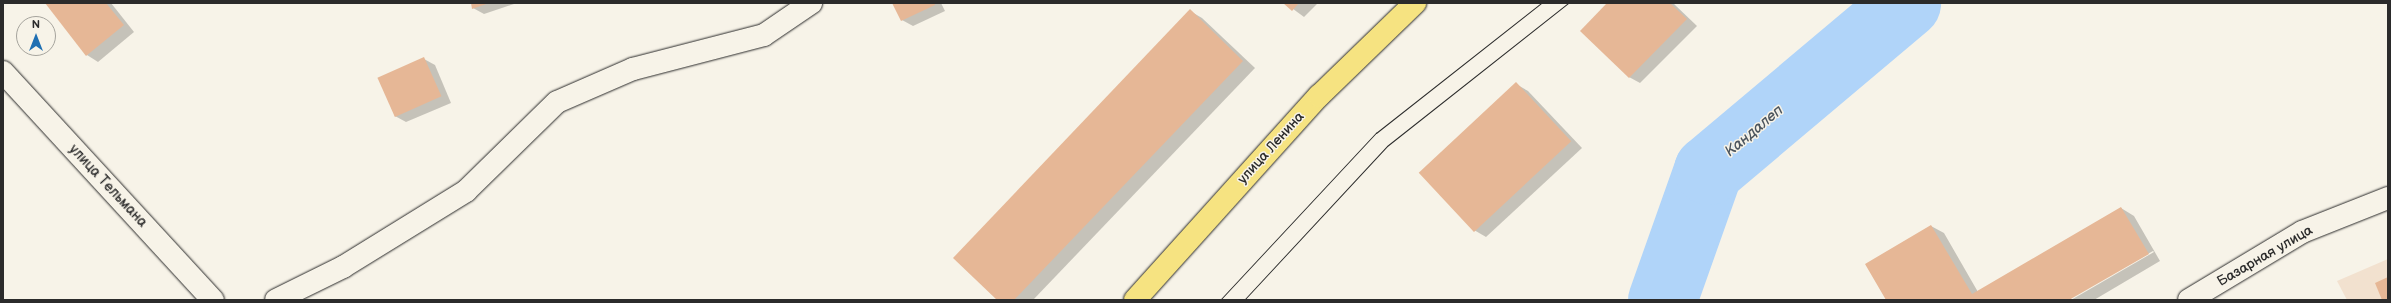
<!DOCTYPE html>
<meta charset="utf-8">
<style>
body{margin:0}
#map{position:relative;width:2391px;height:303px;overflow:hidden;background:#f7f3e8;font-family:"Balsamiq Sans",sans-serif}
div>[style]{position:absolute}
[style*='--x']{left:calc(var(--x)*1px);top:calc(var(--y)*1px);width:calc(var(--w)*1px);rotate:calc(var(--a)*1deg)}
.built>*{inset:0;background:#f2e1cf}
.shadow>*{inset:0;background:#0003}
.river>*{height:69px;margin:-34.5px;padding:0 34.5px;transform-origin:34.5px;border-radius:34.5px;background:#b0d4f9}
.building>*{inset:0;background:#e6b796;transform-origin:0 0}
.roads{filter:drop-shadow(0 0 1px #2b2b2b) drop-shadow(0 0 1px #2b2b2b)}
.minor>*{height:22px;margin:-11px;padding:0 11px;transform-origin:11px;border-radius:11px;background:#f7f3e8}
.major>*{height:22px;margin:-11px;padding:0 11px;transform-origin:11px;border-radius:11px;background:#f6e381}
.tram>*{height:1px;margin:-0.5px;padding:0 0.5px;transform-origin:0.5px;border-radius:0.5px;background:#2b2b2b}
span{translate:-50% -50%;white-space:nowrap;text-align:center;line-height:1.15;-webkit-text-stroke:3px #f7f3e8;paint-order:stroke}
.street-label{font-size:14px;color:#2b2b2b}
.water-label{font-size:15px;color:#4c555e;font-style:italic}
.frame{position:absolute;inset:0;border:4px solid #2b2b2b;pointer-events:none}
.north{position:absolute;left:16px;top:16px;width:40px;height:40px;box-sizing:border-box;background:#f7f3e8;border:1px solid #a5a39c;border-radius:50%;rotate:0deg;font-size:11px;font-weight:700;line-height:16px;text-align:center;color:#2b2b2b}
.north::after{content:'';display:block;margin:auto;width:14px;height:18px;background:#1f6fb2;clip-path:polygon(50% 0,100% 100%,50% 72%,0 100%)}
</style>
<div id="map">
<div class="built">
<div style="clip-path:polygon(2388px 259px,2388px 300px,2347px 300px,2337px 281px)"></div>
</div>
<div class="shadow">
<div style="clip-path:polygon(46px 3px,111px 3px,134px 32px,98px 62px,87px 55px)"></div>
<div style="clip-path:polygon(472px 3px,517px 3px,484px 14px,473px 8px)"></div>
<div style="clip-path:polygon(893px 3px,941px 3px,945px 11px,913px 26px,902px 20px)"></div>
<div style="clip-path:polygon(1285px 3px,1318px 3px,1304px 17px)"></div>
<div style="clip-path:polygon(1609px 3px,1673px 3px,1697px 26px,1640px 83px,1629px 77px)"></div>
<div style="clip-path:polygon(1190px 11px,1202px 18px,1255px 68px,1033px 300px,999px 300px)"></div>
<div style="clip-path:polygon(424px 59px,435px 65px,451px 103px,406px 122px,395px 116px,379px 78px)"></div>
<div style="clip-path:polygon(1516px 84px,1528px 91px,1582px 148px,1486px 237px,1474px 230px)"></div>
<div style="clip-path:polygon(2121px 208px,2134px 216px,2160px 261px,2094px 300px,2071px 300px,2154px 252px,2153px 251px,2067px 300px,1887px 300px,1931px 226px,1944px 233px,1978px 292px)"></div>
</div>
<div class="river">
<div style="--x:1662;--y:300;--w:138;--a:-70.5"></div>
<div style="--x:1708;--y:170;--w:259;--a:-40.1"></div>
</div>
<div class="building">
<div style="clip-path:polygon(45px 3px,106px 3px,124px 25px,86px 56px)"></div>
<div style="clip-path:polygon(471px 3px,489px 3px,472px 9px)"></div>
<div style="clip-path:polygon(892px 3px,934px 3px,935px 5px,901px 21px)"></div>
<div style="clip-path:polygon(1283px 3px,1299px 3px,1292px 11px)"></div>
<div style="clip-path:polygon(1607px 3px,1670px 3px,1687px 19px,1629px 78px,1580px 31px)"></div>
<div style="clip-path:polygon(1190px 9px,1243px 61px,1014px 300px,997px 300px,953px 258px)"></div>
<div style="left:424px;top:57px;width:43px;height:51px;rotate:66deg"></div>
<div style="left:1516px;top:82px;width:81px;height:133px;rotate:47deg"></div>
<div style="clip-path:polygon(2121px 207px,2149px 254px,2069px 300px,1886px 300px,1865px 264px,1931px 225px,1972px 294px)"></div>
<div style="clip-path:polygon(2388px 277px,2388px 300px,2382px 300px,2375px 283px)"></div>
</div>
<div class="roads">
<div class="minor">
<div style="--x:3;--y:72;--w:310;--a:47.4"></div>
<div style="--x:276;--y:300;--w:75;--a:-26.2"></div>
<div style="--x:343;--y:267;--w:145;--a:-31.7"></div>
<div style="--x:466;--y:191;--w:127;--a:-44.4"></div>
<div style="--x:557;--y:102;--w:83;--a:-23.5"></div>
<div style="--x:633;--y:69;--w:135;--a:-14.5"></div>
<div style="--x:764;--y:35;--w:57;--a:-34.2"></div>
<div style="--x:2189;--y:300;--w:132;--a:-31"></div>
<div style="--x:2302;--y:232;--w:92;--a:-21.6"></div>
</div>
<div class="major">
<div style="--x:1135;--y:300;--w:275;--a:-48"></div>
<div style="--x:1319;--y:96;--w:134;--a:-44.1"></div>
</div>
</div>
<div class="tram">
<div style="--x:1220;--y:300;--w:229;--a:-47"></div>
<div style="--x:1376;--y:133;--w:210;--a:-38.2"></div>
<div style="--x:1244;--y:300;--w:210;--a:-47.1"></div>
<div style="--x:1387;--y:146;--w:231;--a:-38.3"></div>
</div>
<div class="street-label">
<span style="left:1271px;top:148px;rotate:-48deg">улица Ленина</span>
<span style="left:108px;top:186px;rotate:47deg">улица Тельмана</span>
<span style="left:2265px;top:256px;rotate:-30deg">Базарная улица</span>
</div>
<div class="water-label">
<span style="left:1754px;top:131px;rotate:-40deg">Кандалеп</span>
</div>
<div class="frame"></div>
<div class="north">N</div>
</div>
